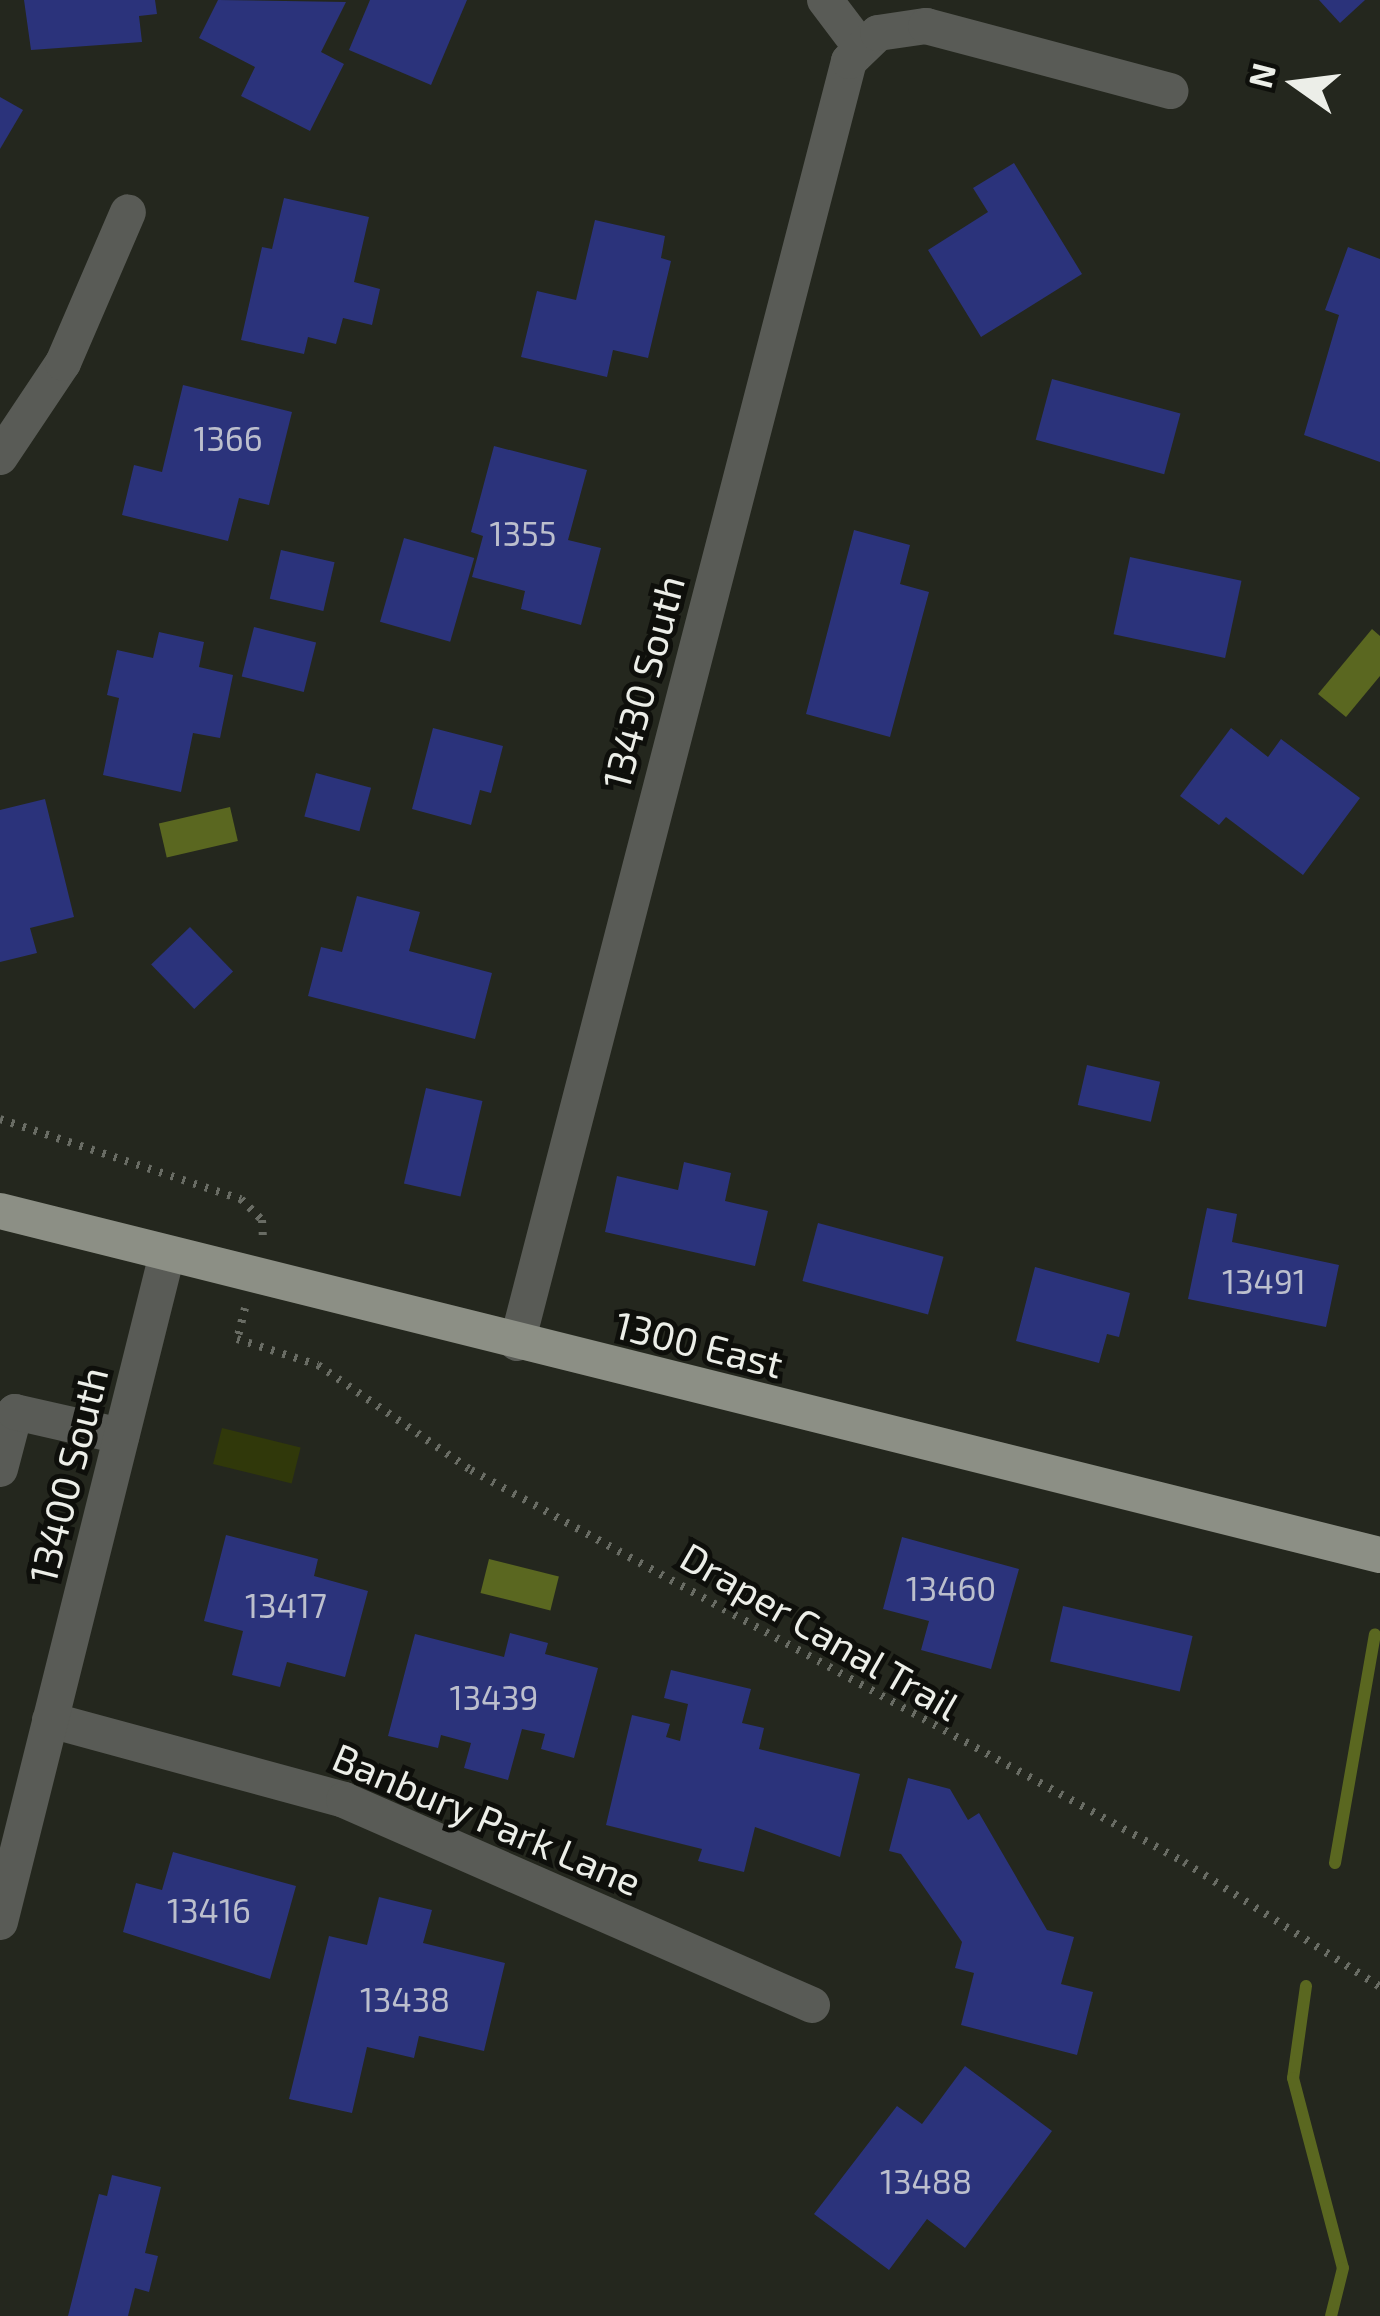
<!DOCTYPE html>
<style>
body{margin:0}
#map{position:relative;width:1380px;height:2316px;overflow:hidden;background:#24271e;font-family:"Exo 2",sans-serif}
div>[style]{position:absolute}
[style*='--x']{left:calc(var(--x)*1px);top:calc(var(--y)*1px);width:calc(var(--w)*1px);rotate:calc(var(--a)*1deg)}
.green>*{inset:0;background:#30380a;transform-origin:0 0}
.water>*{inset:0;background:#5a6720;transform-origin:0 0}
.stream>*{height:12px;margin:-6px;padding:0 6px;transform-origin:6px;border-radius:6px;background:#5a6720}
.building>*{inset:0;background:#2b337b;transform-origin:0 0}
.path>*{height:8px;margin-top:-4px;transform-origin:0;background:repeating-linear-gradient(90deg,#696c64 0 3px,transparent 0 12px)}
.minor>*{height:36px;margin:-18px;padding:0 18px;transform-origin:18px;border-radius:18px;background:#595b56}
.major>*{height:36px;margin:-18px;padding:0 18px;transform-origin:18px;border-radius:18px;background:#8c8f85}
span{translate:-50% -50%;white-space:nowrap;text-align:center;line-height:1.15;-webkit-text-stroke:10px #0e0f0b;paint-order:stroke}
.number-label{font-size:33px;color:#bcbfcd}
.number-label span{-webkit-text-stroke-width:0}
.street-label{font-size:39px;color:#eceee8}
.north{position:absolute;left:1236px;top:24px;width:120px;height:120px;-webkit-text-stroke:9px #0e0f0b;paint-order:stroke;rotate:284deg;font-size:33px;font-weight:700;line-height:48px;text-align:center;color:#eceee8}
.north::after{content:'';display:block;margin:auto;width:42px;height:54px;background:#eceee8;clip-path:polygon(50% 0,100% 100%,50% 72%,0 100%)}
</style>
<div id="map">
<div class="green">
<div style="left:222px;top:1428px;width:81px;height:37px;rotate:14deg"></div>
</div>
<div class="water">
<div style="clip-path:polygon(1372px 629px,1380px 636px,1380px 676px,1346px 717px,1318px 694px)"></div>
<div style="left:230px;top:807px;width:35px;height:73px;rotate:77deg"></div>
<div style="left:489px;top:1559px;width:72px;height:35px;rotate:14deg"></div>
</div>
<div class="stream">
<div style="--x:1335;--y:1863;--w:232;--a:-80.1"></div>
<div style="--x:1306;--y:1986;--w:93;--a:98"></div>
<div style="--x:1293;--y:2078;--w:196;--a:75.3"></div>
<div style="--x:1343;--y:2268;--w:49;--a:104"></div>
</div>
<div class="building">
<div style="clip-path:polygon(24px 0,155px 0,157px 14px,139px 16px,142px 42px,31px 50px)"></div>
<div style="clip-path:polygon(218px 0,346px 2px,321px 52px,344px 64px,310px 131px,241px 96px,255px 67px,199px 38px)"></div>
<div style="clip-path:polygon(370px 0,467px 0,431px 85px,349px 50px)"></div>
<div style="clip-path:polygon(1319px 0,1365px 0,1340px 23px)"></div>
<div style="clip-path:polygon(0 97px,23px 110px,0 149px)"></div>
<div style="clip-path:polygon(1014px 163px,1082px 274px,981px 337px,928px 250px,988px 212px,973px 188px)"></div>
<div style="clip-path:polygon(284px 198px,369px 217px,354px 282px,380px 289px,372px 325px,343px 318px,336px 344px,308px 337px,304px 354px,241px 340px,262px 247px,272px 249px)"></div>
<div style="clip-path:polygon(595px 220px,665px 236px,661px 258px,671px 261px,648px 358px,613px 350px,607px 377px,521px 357px,537px 291px,576px 300px)"></div>
<div style="clip-path:polygon(1348px 247px,1380px 259px,1380px 462px,1304px 435px,1339px 315px,1325px 310px)"></div>
<div style="left:1052px;top:379px;width:133px;height:63px;rotate:15deg"></div>
<div style="clip-path:polygon(183px 385px,292px 412px,269px 505px,239px 498px,228px 541px,122px 515px,134px 465px,162px 472px)"></div>
<div style="clip-path:polygon(494px 446px,587px 470px,568px 540px,601px 548px,581px 625px,521px 609px,525px 591px,472px 577px,483px 536px,471px 532px)"></div>
<div style="clip-path:polygon(854px 530px,910px 545px,900px 584px,929px 592px,890px 737px,806px 714px)"></div>
<div style="left:404px;top:538px;width:73px;height:87px;rotate:16deg"></div>
<div style="left:281px;top:550px;width:55px;height:50px;rotate:13deg"></div>
<div style="left:1130px;top:557px;width:114px;height:79px;rotate:12deg"></div>
<div style="left:254px;top:627px;width:64px;height:51px;rotate:14deg"></div>
<div style="clip-path:polygon(159px 632px,204px 642px,199px 667px,233px 675px,220px 738px,193px 733px,181px 792px,103px 775px,119px 698px,107px 695px,117px 650px,153px 658px)"></div>
<div style="clip-path:polygon(433px 728px,503px 746px,491px 793px,480px 790px,471px 825px,412px 809px)"></div>
<div style="clip-path:polygon(1231px 728px,1268px 757px,1281px 739px,1360px 798px,1303px 875px,1226px 817px,1219px 825px,1180px 796px)"></div>
<div style="left:316px;top:773px;width:57px;height:45px;rotate:15deg"></div>
<div style="clip-path:polygon(45px 799px,74px 917px,30px 928px,37px 953px,0 962px,0 810px)"></div>
<div style="clip-path:polygon(357px 896px,420px 912px,409px 951px,492px 973px,475px 1039px,308px 996px,321px 947px,342px 952px)"></div>
<div style="left:190px;top:927px;width:62px;height:54px;rotate:46deg"></div>
<div style="left:1087px;top:1065px;width:75px;height:41px;rotate:13deg"></div>
<div style="left:426px;top:1088px;width:58px;height:98px;rotate:13deg"></div>
<div style="clip-path:polygon(684px 1162px,731px 1173px,725px 1201px,768px 1211px,755px 1266px,605px 1232px,617px 1176px,678px 1190px)"></div>
<div style="clip-path:polygon(1207px 1208px,1237px 1214px,1232px 1242px,1339px 1265px,1326px 1327px,1188px 1299px)"></div>
<div style="left:818px;top:1223px;width:130px;height:60px;rotate:15deg"></div>
<div style="clip-path:polygon(1035px 1267px,1130px 1293px,1119px 1337px,1107px 1334px,1099px 1363px,1016px 1341px)"></div>
<div style="clip-path:polygon(226px 1535px,318px 1559px,314px 1576px,368px 1591px,345px 1677px,287px 1662px,280px 1687px,232px 1675px,243px 1631px,204px 1621px)"></div>
<div style="clip-path:polygon(902px 1537px,1019px 1569px,991px 1669px,921px 1650px,929px 1621px,883px 1609px)"></div>
<div style="left:1063px;top:1606px;width:133px;height:57px;rotate:13deg"></div>
<div style="clip-path:polygon(510px 1633px,548px 1643px,545px 1654px,598px 1668px,574px 1758px,541px 1749px,545px 1734px,522px 1729px,508px 1780px,464px 1768px,471px 1743px,441px 1735px,438px 1748px,388px 1736px,415px 1634px,504px 1657px)"></div>
<div style="clip-path:polygon(671px 1670px,751px 1689px,742px 1723px,764px 1728px,759px 1749px,860px 1774px,840px 1857px,755px 1827px,744px 1872px,698px 1861px,702px 1849px,606px 1825px,632px 1715px,670px 1724px,666px 1737px,680px 1741px,688px 1704px,664px 1698px)"></div>
<div style="clip-path:polygon(908px 1778px,950px 1789px,968px 1820px,979px 1813px,1047px 1930px,1074px 1937px,1061px 1984px,1093px 1992px,1077px 2055px,961px 2025px,974px 1973px,955px 1968px,962px 1942px,901px 1854px,889px 1851px)"></div>
<div style="clip-path:polygon(173px 1852px,296px 1886px,270px 1979px,123px 1932px,136px 1883px,162px 1890px)"></div>
<div style="clip-path:polygon(379px 1897px,432px 1910px,423px 1943px,505px 1963px,484px 2051px,419px 2036px,414px 2058px,367px 2047px,352px 2113px,289px 2099px,329px 1936px,367px 1945px)"></div>
<div style="clip-path:polygon(965px 2066px,1052px 2131px,965px 2248px,927px 2219px,889px 2270px,814px 2214px,897px 2106px,922px 2124px)"></div>
<div style="clip-path:polygon(112px 2175px,161px 2187px,145px 2253px,158px 2256px,149px 2292px,135px 2288px,128px 2316px,68px 2316px,99px 2194px,107px 2196px)"></div>
</div>
<div class="path">
<div style="--x:0;--y:1119;--w:254;--a:18.4"></div>
<div style="--x:241;--y:1199;--w:30;--a:45"></div>
<div style="--x:262;--y:1220;--w:22;--a:87"></div>
<div style="--x:245;--y:1308;--w:32;--a:104"></div>
<div style="--x:237;--y:1339;--w:85;--a:17.8"></div>
<div style="--x:318;--y:1365;--w:186;--a:34.5"></div>
<div style="--x:471;--y:1470;--w:814;--a:28.8"></div>
<div style="--x:1184;--y:1862;--w:232;--a:32.5"></div>
</div>
<div class="minor">
<div style="--x:825;--y:0;--w:56;--a:52.9"></div>
<div style="--x:0;--y:457;--w:113;--a:-56.2"></div>
<div style="--x:63;--y:363;--w:164;--a:-66.7"></div>
<div style="--x:517;--y:1343;--w:1324;--a:-75.48"></div>
<div style="--x:849;--y:61;--w:40;--a:-44"></div>
<div style="--x:878;--y:33;--w:49;--a:-8.3"></div>
<div style="--x:926;--y:26;--w:253;--a:14.9"></div>
<div style="--x:0;--y:1469;--w:59;--a:-75.3"></div>
<div style="--x:15;--y:1412;--w:109;--a:12.8"></div>
<div style="--x:50;--y:1720;--w:305;--a:15.2"></div>
<div style="--x:344;--y:1800;--w:511;--a:23.66"></div>
<div style="--x:0;--y:1922;--w:684;--a:-75.96"></div>
</div>
<div class="major">
<div style="--x:0;--y:1211;--w:1422;--a:14"></div>
</div>
<div class="number-label">
<span style="left:228px;top:439px">1366</span>
<span style="left:523px;top:534px">1355</span>
<span style="left:1264px;top:1282px">13491</span>
<span style="left:951px;top:1589px">13460</span>
<span style="left:286px;top:1606px">13417</span>
<span style="left:494px;top:1698px">13439</span>
<span style="left:209px;top:1911px">13416</span>
<span style="left:405px;top:2000px">13438</span>
<span style="left:926px;top:2182px">13488</span>
</div>
<div class="street-label">
<span style="left:643px;top:682px;rotate:-75deg">13430 South</span>
<span style="left:699px;top:1344px;rotate:14deg">1300 East</span>
<span style="left:68px;top:1475px;rotate:-76deg">13400 South</span>
<span style="left:820px;top:1631px;rotate:30deg">Draper Canal Trail</span>
<span style="left:487px;top:1819px;rotate:23deg">Banbury Park Lane</span>
</div>
<div class="north">N</div>
</div>
